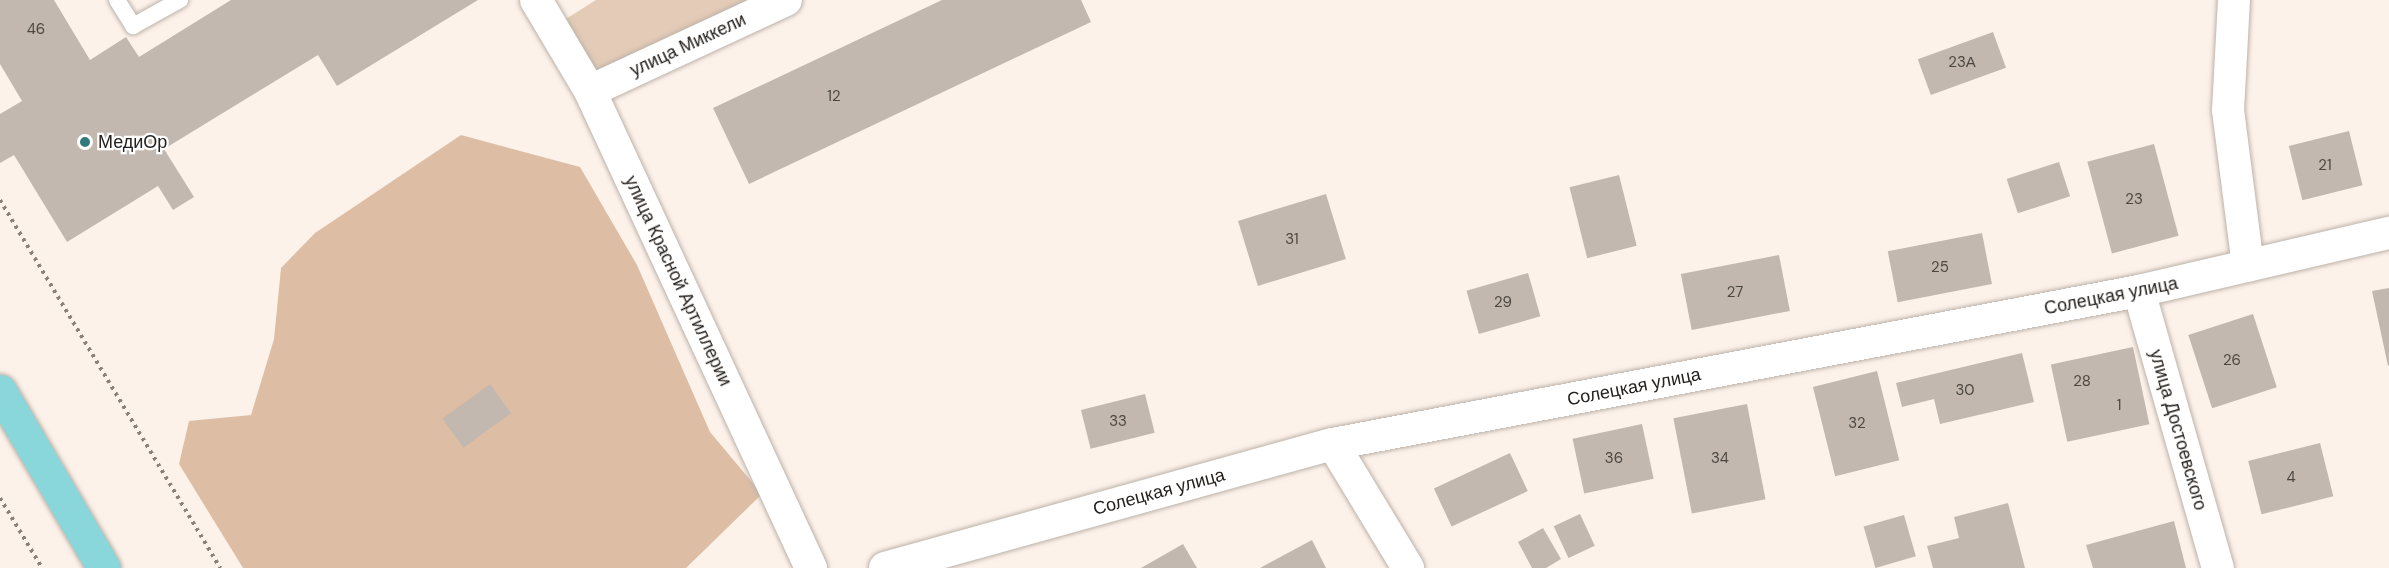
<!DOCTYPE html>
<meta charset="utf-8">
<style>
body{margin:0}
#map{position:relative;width:2389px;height:568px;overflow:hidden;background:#fdf2ea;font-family:"DM Sans",sans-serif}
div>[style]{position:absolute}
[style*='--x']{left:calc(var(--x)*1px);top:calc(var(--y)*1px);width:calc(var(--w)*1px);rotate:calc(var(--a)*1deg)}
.green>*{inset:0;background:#e3cbb7}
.forest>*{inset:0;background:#ddbea5}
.building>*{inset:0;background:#c2b8af;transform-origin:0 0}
.path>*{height:4px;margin-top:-2px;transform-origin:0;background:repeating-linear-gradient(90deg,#88817c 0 3px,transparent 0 7.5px)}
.roads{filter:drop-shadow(0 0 2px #bcb2a9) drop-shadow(0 0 2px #bcb2a9)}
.service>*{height:16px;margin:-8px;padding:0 8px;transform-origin:8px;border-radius:8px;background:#fff}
.minor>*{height:32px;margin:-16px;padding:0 16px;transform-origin:16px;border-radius:16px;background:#fff}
.primary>*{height:33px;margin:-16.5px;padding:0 16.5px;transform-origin:16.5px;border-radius:16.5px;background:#89d7da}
.dots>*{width:16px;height:16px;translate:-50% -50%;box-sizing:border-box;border:3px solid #fff;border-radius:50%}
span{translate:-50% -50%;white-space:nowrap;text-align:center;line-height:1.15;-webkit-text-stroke:4.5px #fff;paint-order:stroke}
.number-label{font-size:15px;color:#4c4742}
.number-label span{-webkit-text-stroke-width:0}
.street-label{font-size:18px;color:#25211e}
.poi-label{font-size:18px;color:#25211e}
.left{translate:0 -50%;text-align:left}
</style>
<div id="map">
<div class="green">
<div style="clip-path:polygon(596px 0,752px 0,596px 74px,561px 22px)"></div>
</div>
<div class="forest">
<div style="clip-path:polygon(461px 135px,580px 167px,637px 265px,710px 432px,762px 494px,686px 568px,243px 568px,179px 464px,189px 421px,251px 415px,274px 339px,281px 268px,315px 233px)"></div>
</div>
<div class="building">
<div style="clip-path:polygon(0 0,54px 0,90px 60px,126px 37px,139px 57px,231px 0,478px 0,337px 86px,318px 55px,164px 149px,194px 197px,173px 210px,158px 186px,67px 242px,14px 155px,0 163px,0 114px,22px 101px,0 64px)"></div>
<div style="clip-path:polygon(942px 0,1081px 0,1091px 22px,749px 184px,713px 108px)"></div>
<div style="left:1993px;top:32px;width:38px;height:80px;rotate:70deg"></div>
<div style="left:2349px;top:131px;width:56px;height:62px;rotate:76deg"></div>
<div style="left:2154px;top:144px;width:95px;height:69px;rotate:75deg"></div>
<div style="left:2059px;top:162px;width:36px;height:55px;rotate:72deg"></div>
<div style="left:1619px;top:175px;width:73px;height:51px;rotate:76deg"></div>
<div style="left:1326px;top:194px;width:68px;height:92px;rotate:73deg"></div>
<div style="left:1982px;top:233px;width:52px;height:96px;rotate:79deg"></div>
<div style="left:1779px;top:255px;width:57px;height:100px;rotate:79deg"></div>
<div style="left:1528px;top:273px;width:45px;height:64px;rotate:74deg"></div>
<div style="clip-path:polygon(2389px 288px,2389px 365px,2388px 366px,2372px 291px)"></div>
<div style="left:2253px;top:314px;width:77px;height:68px;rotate:72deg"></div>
<div style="left:2133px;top:347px;width:79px;height:84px;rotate:78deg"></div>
<div style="clip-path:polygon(2022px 353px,2034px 402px,1940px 424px,1934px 399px,1902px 407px,1896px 383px)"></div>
<div style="left:1877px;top:371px;width:92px;height:66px;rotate:76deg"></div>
<div style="left:490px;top:384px;width:36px;height:59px;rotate:54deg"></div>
<div style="left:1145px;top:394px;width:40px;height:66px;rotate:76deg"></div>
<div style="left:1747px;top:404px;width:97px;height:75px;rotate:79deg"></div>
<div style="left:1642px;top:424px;width:56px;height:71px;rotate:78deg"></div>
<div style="left:2320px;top:443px;width:55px;height:74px;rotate:76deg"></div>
<div style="left:1510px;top:453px;width:42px;height:84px;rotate:65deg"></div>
<div style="clip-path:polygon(2008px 503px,2025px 568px,1933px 568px,1927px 546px,1959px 538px,1954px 517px)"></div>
<div style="left:1580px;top:514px;width:35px;height:29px;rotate:65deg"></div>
<div style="left:1904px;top:515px;width:43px;height:42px;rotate:74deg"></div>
<div style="clip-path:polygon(2174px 521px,2186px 568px,2093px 568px,2086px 545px)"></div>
<div style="clip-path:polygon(1543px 528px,1561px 559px,1546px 568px,1532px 568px,1518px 542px)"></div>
<div style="clip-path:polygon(1312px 540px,1326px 568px,1260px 568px)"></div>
<div style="clip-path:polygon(1183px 544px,1197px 568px,1141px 568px)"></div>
</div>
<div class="path">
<div style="--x:0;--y:200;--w:429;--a:59.1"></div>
<div style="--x:0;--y:498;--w:82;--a:59"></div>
</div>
<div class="roads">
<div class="service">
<div style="--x:117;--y:0;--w:31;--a:58"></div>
<div style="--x:133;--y:26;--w:54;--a:-29"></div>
</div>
<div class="minor">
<div style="--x:536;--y:0;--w:106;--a:59.3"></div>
<div style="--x:590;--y:91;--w:526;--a:65.14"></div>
<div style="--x:2234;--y:0;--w:110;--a:93.1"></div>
<div style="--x:2228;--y:110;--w:157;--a:82.7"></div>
<div style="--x:590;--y:91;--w:216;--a:-24.9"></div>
<div style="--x:2139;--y:291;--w:288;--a:74.1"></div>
<div style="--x:1333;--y:444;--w:145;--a:58.8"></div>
<div style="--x:885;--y:568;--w:465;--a:-15.5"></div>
<div style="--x:1333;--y:444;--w:820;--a:-10.75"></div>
<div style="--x:2139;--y:291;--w:257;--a:-13.1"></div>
</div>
<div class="primary">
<div style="--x:0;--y:391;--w:205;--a:59.6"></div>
</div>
</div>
<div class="dots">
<div style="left:85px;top:142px;background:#317b7d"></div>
</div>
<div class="number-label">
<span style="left:36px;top:30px">46</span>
<span style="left:1962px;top:63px">23А</span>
<span style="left:834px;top:97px">12</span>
<span style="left:2325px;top:166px">21</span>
<span style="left:2134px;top:200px">23</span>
<span style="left:1292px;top:240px">31</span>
<span style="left:1940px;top:268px">25</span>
<span style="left:1735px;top:293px">27</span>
<span style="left:1503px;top:303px">29</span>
<span style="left:2232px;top:361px">26</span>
<span style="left:2082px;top:382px">28</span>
<span style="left:1965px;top:391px">30</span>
<span style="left:2119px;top:406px">1</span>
<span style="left:1118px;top:422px">33</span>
<span style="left:1857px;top:424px">32</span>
<span style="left:1614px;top:459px">36</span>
<span style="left:1720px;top:459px">34</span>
<span style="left:2291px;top:478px">4</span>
</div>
<div class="street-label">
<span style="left:688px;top:45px;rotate:-25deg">улица Миккели</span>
<span style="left:678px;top:281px;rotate:65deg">улица Красной Артиллерии</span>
<span style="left:2111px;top:296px;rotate:-11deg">Солецкая улица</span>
<span style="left:1634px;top:387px;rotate:-11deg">Солецкая улица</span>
<span style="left:2178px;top:430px;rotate:74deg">улица Достоевского</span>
<span style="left:1159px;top:492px;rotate:-15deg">Солецкая улица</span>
</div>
<div class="poi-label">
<span class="left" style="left:98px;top:142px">МедиОр</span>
</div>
</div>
